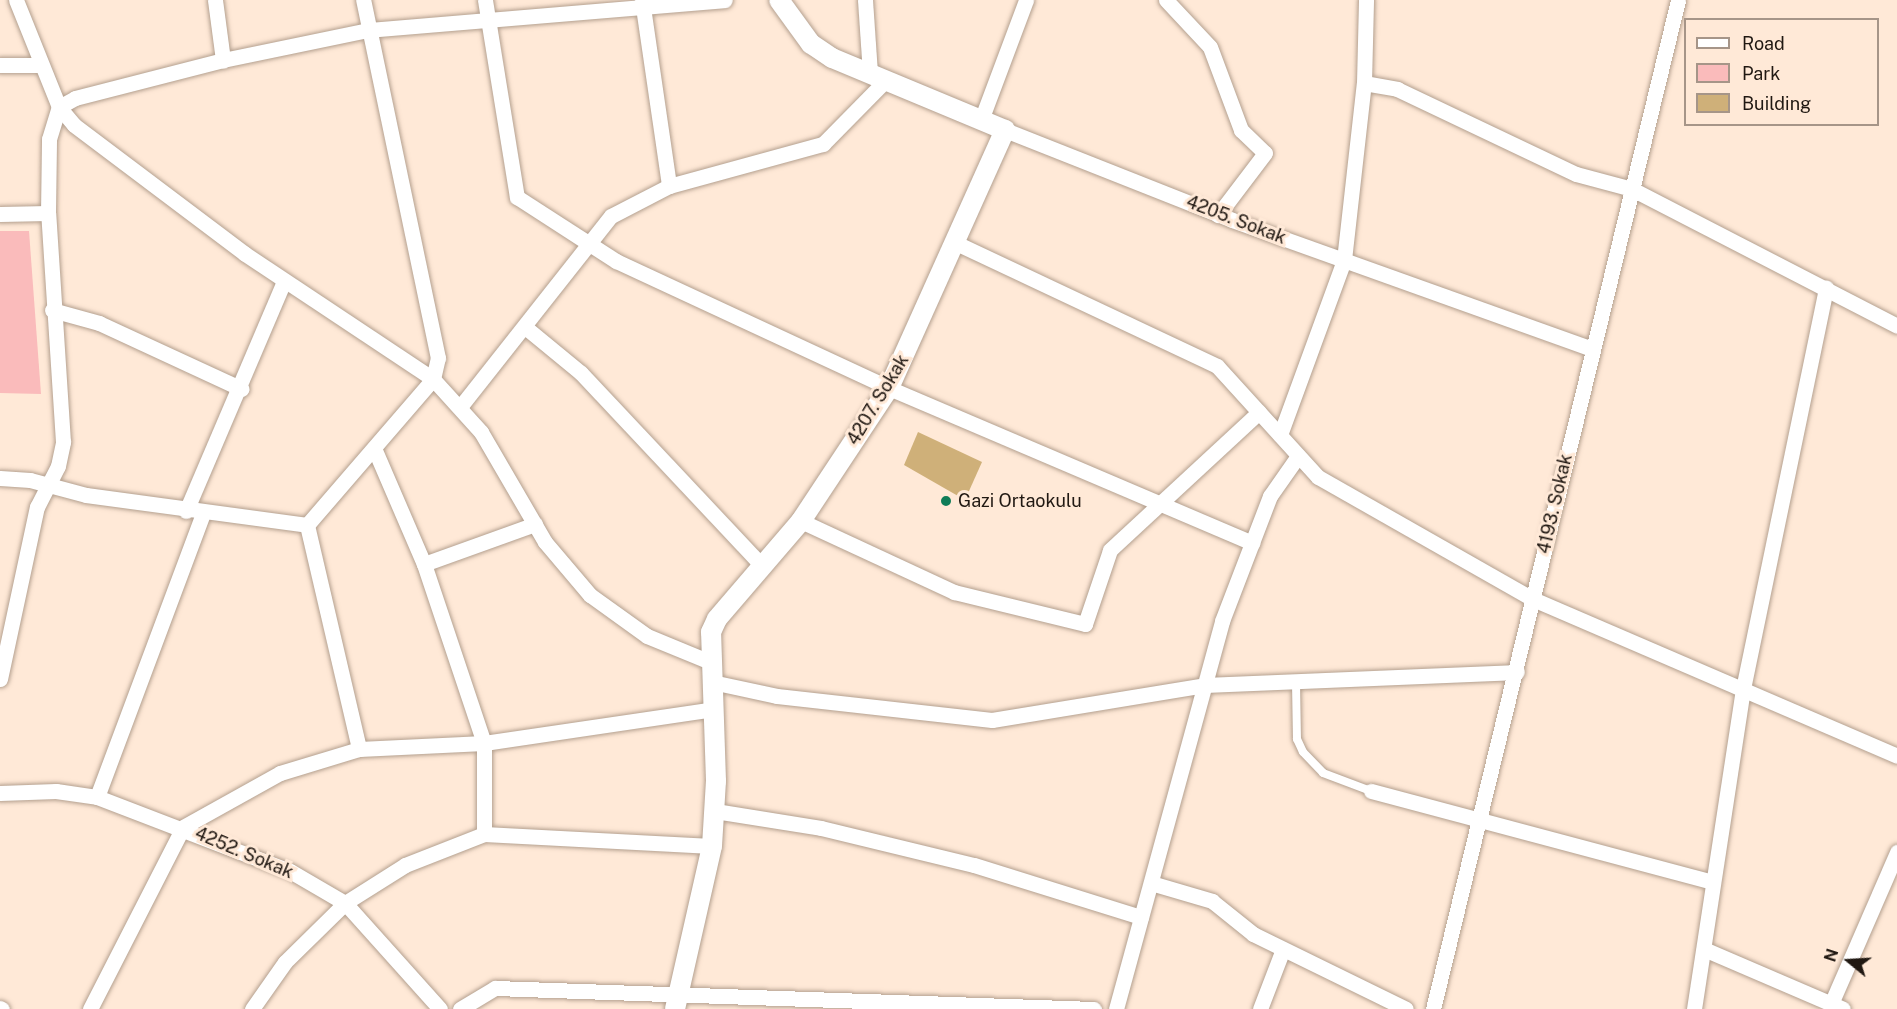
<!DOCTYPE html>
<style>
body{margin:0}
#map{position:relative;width:1897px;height:1009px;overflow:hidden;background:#ffe9d7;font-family:"Public Sans",sans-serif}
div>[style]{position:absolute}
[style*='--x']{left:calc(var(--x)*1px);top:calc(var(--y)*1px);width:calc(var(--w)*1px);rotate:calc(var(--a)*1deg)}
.green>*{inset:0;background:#fabbbb}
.building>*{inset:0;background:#cfb079}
.roads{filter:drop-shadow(0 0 2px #b4a08f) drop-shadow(0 0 2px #b4a08f)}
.lane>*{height:8px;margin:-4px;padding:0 4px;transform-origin:4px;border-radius:4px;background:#fff}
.street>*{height:15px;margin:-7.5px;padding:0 7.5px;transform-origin:7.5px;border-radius:7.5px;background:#fff}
.secondary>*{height:20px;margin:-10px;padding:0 10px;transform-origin:10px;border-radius:10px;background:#fff}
.dots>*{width:16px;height:16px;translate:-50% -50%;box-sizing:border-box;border:3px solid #ffe9d7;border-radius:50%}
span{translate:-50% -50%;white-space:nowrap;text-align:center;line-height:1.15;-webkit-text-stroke:6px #ffe9d7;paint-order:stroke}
.street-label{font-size:18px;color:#201812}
.poi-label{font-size:18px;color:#201812}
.left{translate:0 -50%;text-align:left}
.legend{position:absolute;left:1684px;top:18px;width:195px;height:108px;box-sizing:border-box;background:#ffe9d7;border:2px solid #a69588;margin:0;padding:8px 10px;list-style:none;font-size:18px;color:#201812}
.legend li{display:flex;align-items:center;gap:12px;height:30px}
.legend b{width:30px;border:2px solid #a69588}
.north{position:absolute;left:1819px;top:931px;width:60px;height:60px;-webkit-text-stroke:4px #ffe9d7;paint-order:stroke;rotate:288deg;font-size:16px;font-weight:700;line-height:24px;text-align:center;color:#201812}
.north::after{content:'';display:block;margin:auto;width:21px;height:27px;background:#201812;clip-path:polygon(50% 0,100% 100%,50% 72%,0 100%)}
</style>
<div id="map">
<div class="green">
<div style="clip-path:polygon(0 231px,29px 231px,41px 394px,0 393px)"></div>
</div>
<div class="building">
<div style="clip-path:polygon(918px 432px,982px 462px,965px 500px,904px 465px)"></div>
</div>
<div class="roads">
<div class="lane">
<div style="--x:1296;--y:683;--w:56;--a:89"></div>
<div style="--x:1297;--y:739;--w:14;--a:65"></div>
<div style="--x:1303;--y:752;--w:29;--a:46"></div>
<div style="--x:1323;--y:773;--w:51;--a:20.6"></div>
</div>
<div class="street">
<div style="--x:16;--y:0;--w:115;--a:68.1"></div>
<div style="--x:59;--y:107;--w:23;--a:50"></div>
<div style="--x:74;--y:125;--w:214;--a:37"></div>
<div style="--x:245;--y:254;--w:226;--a:33.6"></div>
<div style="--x:433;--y:379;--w:72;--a:47.8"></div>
<div style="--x:481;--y:432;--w:127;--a:59.8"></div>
<div style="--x:545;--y:542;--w:70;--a:49.7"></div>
<div style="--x:590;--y:595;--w:70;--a:35.7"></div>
<div style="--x:647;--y:636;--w:68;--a:22.4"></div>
<div style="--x:215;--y:0;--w:61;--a:82.4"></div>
<div style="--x:485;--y:0;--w:200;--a:80.8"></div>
<div style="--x:517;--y:197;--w:118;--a:32.9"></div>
<div style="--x:616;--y:261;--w:301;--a:24.9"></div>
<div style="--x:889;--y:388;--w:395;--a:23.1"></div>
<div style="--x:642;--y:0;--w:188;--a:81.7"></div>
<div style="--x:865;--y:0;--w:73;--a:86.1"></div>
<div style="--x:1166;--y:0;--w:64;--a:46.9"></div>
<div style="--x:1210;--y:47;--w:89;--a:69.5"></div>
<div style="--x:1241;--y:130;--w:33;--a:44"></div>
<div style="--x:1265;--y:153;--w:78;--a:127.2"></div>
<div style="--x:0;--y:65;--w:39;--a:0"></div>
<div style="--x:1364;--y:83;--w:34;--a:10"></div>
<div style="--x:1397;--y:89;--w:198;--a:25.4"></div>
<div style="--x:1576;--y:174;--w:58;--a:15"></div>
<div style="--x:1632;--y:189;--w:298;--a:27.3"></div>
<div style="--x:981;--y:120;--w:128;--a:-69.4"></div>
<div style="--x:1005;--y:130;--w:244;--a:21.6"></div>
<div style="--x:1232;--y:220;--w:380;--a:19.7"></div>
<div style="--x:0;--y:214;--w:48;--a:-1.2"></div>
<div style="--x:958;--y:244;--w:286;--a:25.2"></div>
<div style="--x:1217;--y:366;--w:150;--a:47.7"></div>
<div style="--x:1318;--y:477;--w:247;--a:29.6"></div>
<div style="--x:1533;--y:599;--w:396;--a:23.3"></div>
<div style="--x:52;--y:310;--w:49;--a:15.5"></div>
<div style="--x:99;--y:323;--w:157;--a:24.8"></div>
<div style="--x:525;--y:327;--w:72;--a:39.4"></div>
<div style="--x:581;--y:373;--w:265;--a:46.8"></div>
<div style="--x:460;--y:407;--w:243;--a:-51.7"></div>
<div style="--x:611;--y:216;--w:65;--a:-27.3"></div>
<div style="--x:669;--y:186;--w:160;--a:-15.3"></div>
<div style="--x:823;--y:144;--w:90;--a:-45.5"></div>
<div style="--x:1280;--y:435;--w:186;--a:-69.9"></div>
<div style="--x:1344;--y:260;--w:178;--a:-83.6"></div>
<div style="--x:1364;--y:83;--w:83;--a:-88.6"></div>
<div style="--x:374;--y:448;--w:126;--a:66.7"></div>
<div style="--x:424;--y:564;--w:189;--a:71.5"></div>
<div style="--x:484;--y:743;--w:91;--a:90"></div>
<div style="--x:0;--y:478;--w:30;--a:4"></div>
<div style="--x:30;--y:480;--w:58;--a:15"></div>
<div style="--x:86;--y:495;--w:223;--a:7.7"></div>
<div style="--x:307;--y:525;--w:193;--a:-49.2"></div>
<div style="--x:433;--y:379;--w:22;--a:-77"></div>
<div style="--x:438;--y:358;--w:366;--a:-101.8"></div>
<div style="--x:186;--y:511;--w:250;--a:-66.9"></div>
<div style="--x:801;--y:521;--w:169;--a:24.9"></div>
<div style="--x:954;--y:592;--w:135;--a:13.7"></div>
<div style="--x:1085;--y:624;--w:78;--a:-71.3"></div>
<div style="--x:1110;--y:550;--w:203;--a:-42.8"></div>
<div style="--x:307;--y:525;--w:230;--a:76.9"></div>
<div style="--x:424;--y:564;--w:118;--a:-19.8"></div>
<div style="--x:0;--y:679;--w:176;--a:-77.9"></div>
<div style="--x:37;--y:507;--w:46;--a:-62.9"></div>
<div style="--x:58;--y:466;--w:25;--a:-78"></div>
<div style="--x:63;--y:442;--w:229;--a:-93.7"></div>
<div style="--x:48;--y:213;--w:74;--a:-89.2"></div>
<div style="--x:49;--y:139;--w:34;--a:-73"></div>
<div style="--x:59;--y:107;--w:18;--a:-29"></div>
<div style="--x:75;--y:98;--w:153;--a:-14.4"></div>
<div style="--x:223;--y:60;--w:148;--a:-11.7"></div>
<div style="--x:368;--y:30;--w:358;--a:-4.8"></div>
<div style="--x:712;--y:682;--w:66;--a:12.2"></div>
<div style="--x:777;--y:696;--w:216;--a:6.4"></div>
<div style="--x:992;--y:720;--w:217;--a:-9.3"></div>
<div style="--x:1206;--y:685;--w:311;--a:-2.4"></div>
<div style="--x:1371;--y:791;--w:353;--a:14.9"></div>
<div style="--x:0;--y:793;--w:56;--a:-2"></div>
<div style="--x:56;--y:791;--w:41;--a:8.3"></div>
<div style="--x:97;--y:797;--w:207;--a:21"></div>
<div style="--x:290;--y:871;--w:64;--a:30.2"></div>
<div style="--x:345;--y:903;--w:142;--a:48.1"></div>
<div style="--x:97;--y:797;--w:303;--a:-69.5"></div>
<div style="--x:715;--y:811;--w:107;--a:9.1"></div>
<div style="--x:821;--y:828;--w:157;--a:13.6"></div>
<div style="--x:974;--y:865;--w:175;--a:17.3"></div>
<div style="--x:1151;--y:883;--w:64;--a:16.4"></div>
<div style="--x:1212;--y:901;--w:53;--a:38.8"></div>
<div style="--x:1253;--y:934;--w:170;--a:26.1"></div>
<div style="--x:1704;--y:949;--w:151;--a:23.3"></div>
<div style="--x:1831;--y:1004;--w:166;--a:-66.5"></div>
<div style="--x:0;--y:1008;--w:2;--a:27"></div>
<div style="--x:90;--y:1009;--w:204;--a:-62.9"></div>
<div style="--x:183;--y:827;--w:111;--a:-29.1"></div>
<div style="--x:280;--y:773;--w:83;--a:-16.9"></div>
<div style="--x:359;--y:749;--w:125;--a:-2.7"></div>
<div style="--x:484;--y:743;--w:232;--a:-8.4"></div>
<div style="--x:252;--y:1009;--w:57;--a:-54.9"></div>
<div style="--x:285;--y:962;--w:84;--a:-44.5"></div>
<div style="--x:345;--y:903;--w:71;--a:-32.3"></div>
<div style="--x:405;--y:865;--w:85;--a:-21.4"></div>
<div style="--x:484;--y:834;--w:228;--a:3"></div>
<div style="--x:460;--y:1009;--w:41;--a:-31"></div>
<div style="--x:495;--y:988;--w:599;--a:2.01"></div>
<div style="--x:1116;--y:1009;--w:402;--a:-74.7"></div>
<div style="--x:1222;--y:621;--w:134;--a:-69"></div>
<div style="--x:1270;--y:496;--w:49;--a:-55"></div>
<div style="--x:1260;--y:1009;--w:64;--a:-69"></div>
<div style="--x:1433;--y:1009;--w:1038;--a:-76.35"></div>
<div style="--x:1694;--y:1009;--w:324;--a:-81.3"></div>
<div style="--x:1743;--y:689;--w:410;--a:-78.3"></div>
</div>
<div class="secondary">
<div style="--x:675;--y:1009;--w:167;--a:-77.2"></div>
<div style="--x:712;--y:846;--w:65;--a:-86.5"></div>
<div style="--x:716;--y:781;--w:149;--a:-91.9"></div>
<div style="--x:711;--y:632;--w:14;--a:-65"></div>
<div style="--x:717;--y:619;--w:129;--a:-49.4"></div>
<div style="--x:801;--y:521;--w:159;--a:-56.5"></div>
<div style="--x:889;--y:388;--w:283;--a:-65.8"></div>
<div style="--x:1005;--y:130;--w:187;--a:-157.4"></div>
<div style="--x:832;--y:58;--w:25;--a:-146"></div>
<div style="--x:811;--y:44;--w:54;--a:-126"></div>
</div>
</div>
<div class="dots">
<div style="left:946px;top:501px;background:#107c57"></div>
</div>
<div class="street-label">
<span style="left:1236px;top:220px;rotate:21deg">4205. Sokak</span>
<span style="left:878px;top:400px;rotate:-59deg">4207. Sokak</span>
<span style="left:1555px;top:504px;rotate:-77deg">4193. Sokak</span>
<span style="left:244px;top:853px;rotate:23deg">4252. Sokak</span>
</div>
<div class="poi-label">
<span class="left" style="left:958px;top:501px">Gazi Ortaokulu</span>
</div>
<ul class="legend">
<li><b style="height:8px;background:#fff"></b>Road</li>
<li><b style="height:16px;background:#fabbbb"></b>Park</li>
<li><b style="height:16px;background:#cfb079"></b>Building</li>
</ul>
<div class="north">N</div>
</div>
